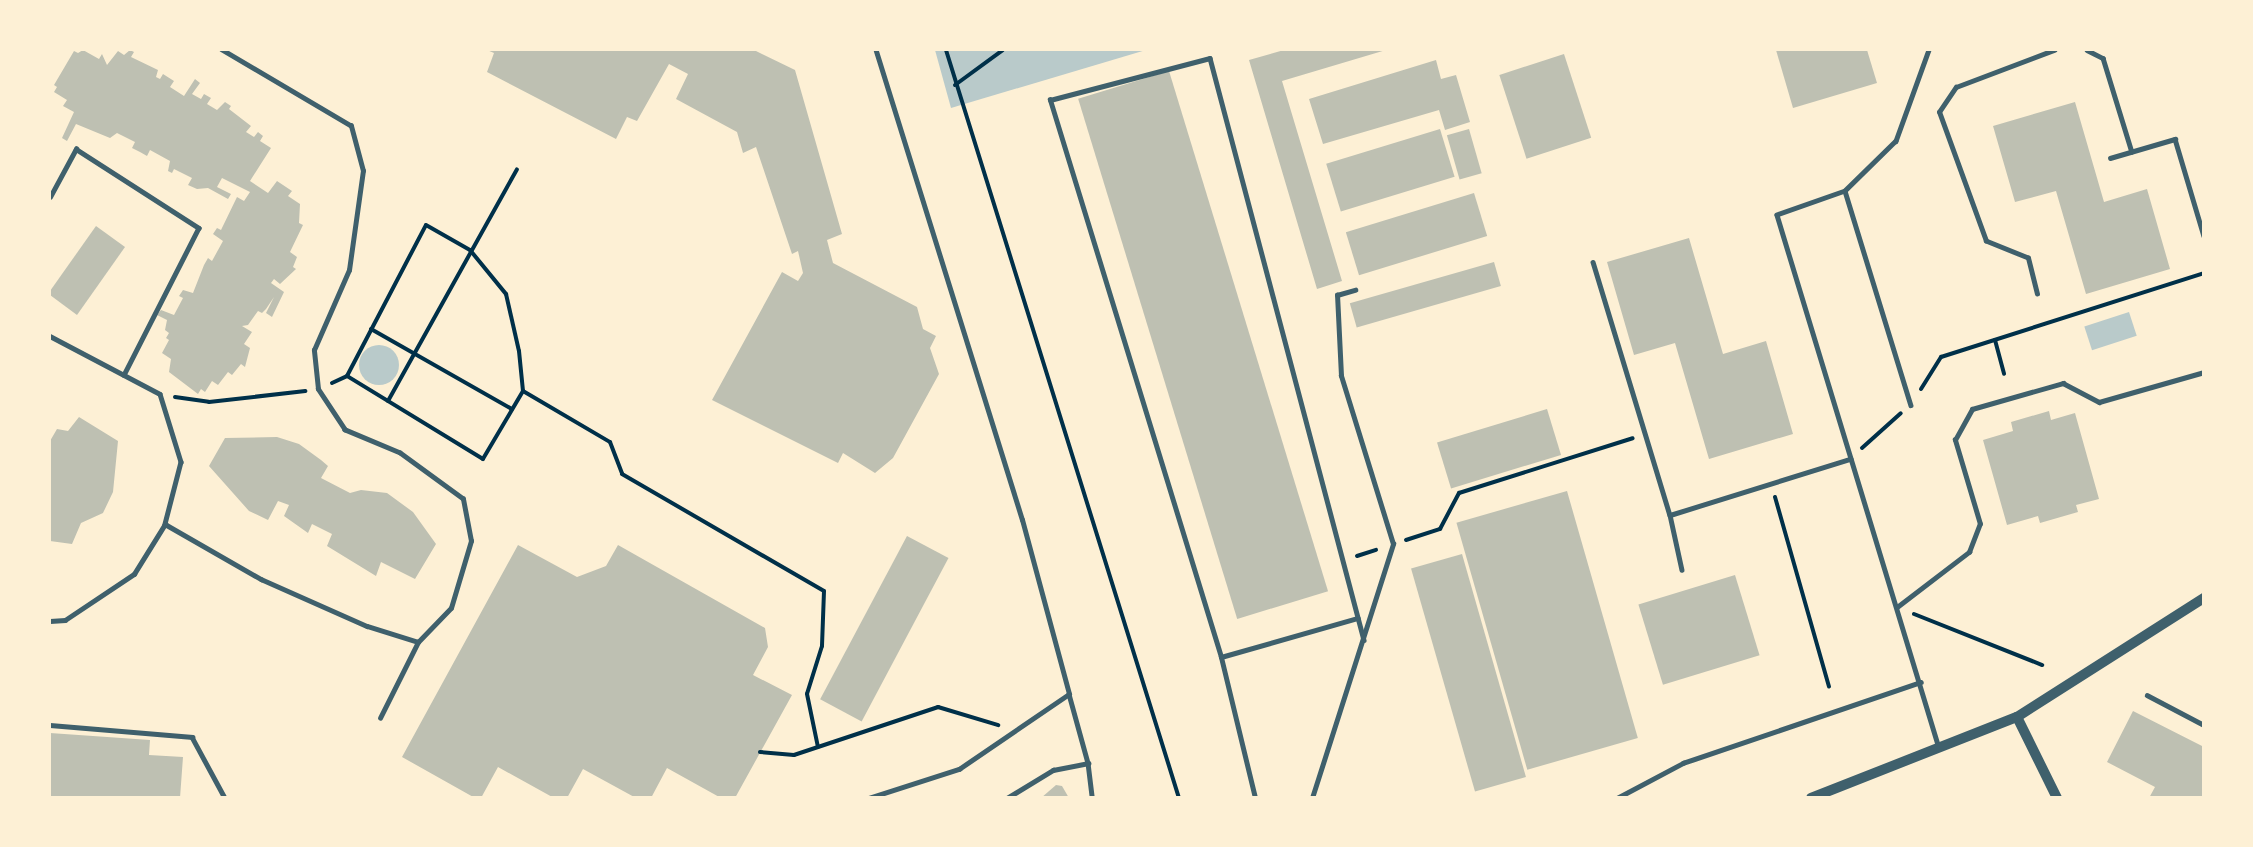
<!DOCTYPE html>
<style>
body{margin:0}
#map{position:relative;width:2253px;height:847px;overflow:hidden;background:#fdf0d5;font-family:Spectral,serif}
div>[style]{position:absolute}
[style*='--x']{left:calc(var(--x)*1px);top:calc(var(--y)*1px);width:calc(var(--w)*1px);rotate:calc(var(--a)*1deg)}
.green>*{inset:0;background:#b9caca;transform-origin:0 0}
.round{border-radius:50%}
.building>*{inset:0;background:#bec0b2;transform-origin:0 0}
.path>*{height:4px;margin:-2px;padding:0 2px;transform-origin:2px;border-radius:2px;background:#003049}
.service>*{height:4.5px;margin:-2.25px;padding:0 2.25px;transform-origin:2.25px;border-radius:2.25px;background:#3f606c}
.tertiary>*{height:10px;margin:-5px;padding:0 5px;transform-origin:5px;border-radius:5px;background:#3f606c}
span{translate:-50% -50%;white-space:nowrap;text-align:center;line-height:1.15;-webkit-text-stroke:4.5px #fdf0d5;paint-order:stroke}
.frame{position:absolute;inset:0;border:51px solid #fdf0d5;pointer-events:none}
</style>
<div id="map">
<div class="green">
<div style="clip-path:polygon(935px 50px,1146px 50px,951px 108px)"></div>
<div style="left:2129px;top:312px;width:25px;height:47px;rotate:72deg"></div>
<div class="round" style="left:359px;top:345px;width:40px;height:40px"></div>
</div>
<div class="building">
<div style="clip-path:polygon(83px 50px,99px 59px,102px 54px,107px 65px,118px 51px,124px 55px,130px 50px,134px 52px,131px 57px,158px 70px,156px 77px,160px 79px,163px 74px,174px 81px,170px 87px,184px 96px,195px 79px,200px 83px,192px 94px,201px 99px,204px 94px,211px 98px,207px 104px,217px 110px,225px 102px,231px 106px,229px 109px,251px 126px,246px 132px,254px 137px,258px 132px,263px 136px,260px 141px,271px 148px,250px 181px,268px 193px,277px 181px,292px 191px,288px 196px,300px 204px,299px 223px,303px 225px,290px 252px,297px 257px,293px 267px,296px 269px,280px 284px,274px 279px,271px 283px,284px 292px,272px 317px,266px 313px,274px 297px,266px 309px,262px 313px,258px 311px,248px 325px,242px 326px,252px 332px,244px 344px,250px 348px,245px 367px,241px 364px,232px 375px,228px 372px,218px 385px,212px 381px,205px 392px,201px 389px,198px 394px,169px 372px,171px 359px,162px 353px,169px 340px,166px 338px,169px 333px,165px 330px,167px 320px,157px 315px,161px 310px,174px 315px,183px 298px,179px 296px,183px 290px,193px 293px,204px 265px,208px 258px,212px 261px,223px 241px,213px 234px,217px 228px,221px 230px,237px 197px,244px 201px,250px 192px,222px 178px,217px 187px,231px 194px,228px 199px,208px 188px,197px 189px,188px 185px,192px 178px,174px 169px,172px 173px,168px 171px,170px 161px,150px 150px,147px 156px,140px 152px,132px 148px,135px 142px,117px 133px,110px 138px,76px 124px,67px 141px,62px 138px,74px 112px,63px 106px,67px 100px,54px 92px,57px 87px,54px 85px,74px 51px,78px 53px)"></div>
<div style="clip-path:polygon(487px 50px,754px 50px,795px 70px,842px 234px,827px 240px,833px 263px,917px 307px,923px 329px,936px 336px,930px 348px,939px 374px,893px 458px,875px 473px,843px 453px,838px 463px,712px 400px,782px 272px,798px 281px,803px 273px,798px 251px,792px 254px,756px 147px,743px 153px,737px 132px,676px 99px,688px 74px,669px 64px,637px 121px,627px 117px,616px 139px,487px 72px,494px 53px)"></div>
<div style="clip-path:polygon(1284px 50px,1386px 50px,1282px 81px,1342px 281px,1317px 289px,1249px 60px)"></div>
<div style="clip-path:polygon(1776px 50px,1867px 50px,1877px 83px,1793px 108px)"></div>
<div style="left:1564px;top:54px;width:88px;height:68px;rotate:72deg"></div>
<div style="clip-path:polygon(1436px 60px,1441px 79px,1456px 75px,1470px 122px,1445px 130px,1439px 110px,1323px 144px,1309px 99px)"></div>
<div style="left:1169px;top:71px;width:544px;height:95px;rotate:73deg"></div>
<div style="clip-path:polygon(2075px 102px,2104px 202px,2147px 189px,2170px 269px,2086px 294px,2056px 191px,2015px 202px,1993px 126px)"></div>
<div style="left:1440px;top:129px;width:50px;height:119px;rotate:73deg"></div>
<div style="left:1469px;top:129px;width:46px;height:23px;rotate:74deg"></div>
<div style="left:1474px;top:193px;width:45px;height:134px;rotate:73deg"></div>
<div style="clip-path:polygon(96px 226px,125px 247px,77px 315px,50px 295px,50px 291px)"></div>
<div style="clip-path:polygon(1689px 238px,1723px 354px,1766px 341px,1793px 434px,1709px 459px,1675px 343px,1634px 355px,1607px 262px)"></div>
<div style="left:1494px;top:262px;width:25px;height:150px;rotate:74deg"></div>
<div style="left:1547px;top:409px;width:48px;height:115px;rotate:73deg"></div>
<div style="clip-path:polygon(2049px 411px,2051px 420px,2075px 413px,2099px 499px,2076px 505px,2078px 512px,2040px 523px,2038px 516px,2007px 525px,1983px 440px,2013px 431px,2011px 422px)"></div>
<div style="clip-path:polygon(79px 417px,118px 441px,113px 492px,103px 513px,81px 523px,72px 544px,50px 541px,50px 441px,57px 429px,68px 431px)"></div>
<div style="clip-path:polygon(277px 437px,299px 444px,321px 460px,328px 466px,321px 478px,350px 493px,361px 490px,387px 493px,413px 512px,436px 544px,415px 579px,381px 562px,376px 576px,327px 546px,332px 534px,312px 524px,308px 533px,284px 516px,289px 505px,278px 501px,268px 520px,249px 511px,209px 466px,225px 438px)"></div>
<div style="left:1567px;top:491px;width:257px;height:115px;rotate:74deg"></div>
<div style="left:907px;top:536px;width:47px;height:185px;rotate:28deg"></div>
<div style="clip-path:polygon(518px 545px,577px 577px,606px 566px,618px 545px,765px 628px,768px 647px,753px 675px,792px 695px,735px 798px,721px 798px,667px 768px,651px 798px,636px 798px,583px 769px,567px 798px,554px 798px,498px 767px,481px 798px,475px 798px,402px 757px)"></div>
<div style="left:1462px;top:554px;width:232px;height:53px;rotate:74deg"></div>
<div style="left:1735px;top:575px;width:84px;height:101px;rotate:73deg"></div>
<div style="clip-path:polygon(2133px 711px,2204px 747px,2204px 798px,2149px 798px,2155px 787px,2107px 762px)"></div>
<div style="clip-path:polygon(50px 733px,150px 740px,149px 755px,183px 757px,180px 798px,50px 798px)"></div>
<div style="clip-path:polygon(1056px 785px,1062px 786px,1069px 798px,1041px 798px)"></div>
</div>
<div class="path">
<div style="--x:946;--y:50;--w:783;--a:72.7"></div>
<div style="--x:955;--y:85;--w:59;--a:-36.1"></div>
<div style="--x:426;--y:225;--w:51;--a:29.6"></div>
<div style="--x:470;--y:250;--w:57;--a:50.7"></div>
<div style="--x:506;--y:294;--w:58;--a:77.2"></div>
<div style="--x:519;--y:351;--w:40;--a:84.3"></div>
<div style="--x:523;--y:391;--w:79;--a:120.5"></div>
<div style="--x:483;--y:459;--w:159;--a:-148.6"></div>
<div style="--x:347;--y:376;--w:170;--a:-62.4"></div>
<div style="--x:371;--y:329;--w:162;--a:29.6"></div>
<div style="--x:1995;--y:340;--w:35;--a:75"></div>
<div style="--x:332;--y:383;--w:17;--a:-25"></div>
<div style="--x:1921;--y:389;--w:38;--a:-58"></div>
<div style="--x:1941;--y:357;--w:276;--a:-17.7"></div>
<div style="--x:523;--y:391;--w:101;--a:30.4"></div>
<div style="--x:610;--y:442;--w:34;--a:69"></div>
<div style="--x:622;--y:474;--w:233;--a:30.1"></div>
<div style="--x:824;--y:591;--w:55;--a:92.1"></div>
<div style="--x:822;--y:646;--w:50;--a:107.4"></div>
<div style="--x:807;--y:694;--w:54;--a:78.3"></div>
<div style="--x:175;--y:397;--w:34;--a:8"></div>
<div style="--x:209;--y:402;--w:97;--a:-6.5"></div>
<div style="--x:388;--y:401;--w:265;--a:-60.9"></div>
<div style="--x:1862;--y:448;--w:52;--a:-41.9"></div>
<div style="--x:1775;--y:497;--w:197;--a:74.1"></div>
<div style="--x:1406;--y:540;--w:36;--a:-18"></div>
<div style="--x:1440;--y:529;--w:41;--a:-62.2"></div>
<div style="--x:1459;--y:493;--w:182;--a:-17.5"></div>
<div style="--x:1357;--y:556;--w:20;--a:-18"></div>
<div style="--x:1914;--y:614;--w:138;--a:21.7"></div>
<div style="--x:760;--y:752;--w:34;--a:5"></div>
<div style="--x:794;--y:755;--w:152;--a:-18.4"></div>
<div style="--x:938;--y:707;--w:63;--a:16.7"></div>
</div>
<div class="service">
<div style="--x:1929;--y:50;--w:97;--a:109.9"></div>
<div style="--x:1896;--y:141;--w:71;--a:135.6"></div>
<div style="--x:1845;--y:191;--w:72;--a:160.6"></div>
<div style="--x:1777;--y:215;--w:557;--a:73.09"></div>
<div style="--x:2087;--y:50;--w:18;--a:27"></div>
<div style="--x:2103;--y:58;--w:98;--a:72.9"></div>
<div style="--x:2110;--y:158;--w:68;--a:-16.3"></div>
<div style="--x:2175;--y:139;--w:101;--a:73.4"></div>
<div style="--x:1845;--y:191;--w:224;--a:72.9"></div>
<div style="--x:50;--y:197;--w:55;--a:-61.6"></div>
<div style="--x:76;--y:149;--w:146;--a:32.7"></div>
<div style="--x:199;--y:228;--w:165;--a:117"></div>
<div style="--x:1593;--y:262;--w:264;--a:73.1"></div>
<div style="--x:1670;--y:515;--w:189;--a:-17.3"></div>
<div style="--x:2037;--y:294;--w:37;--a:-104"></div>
<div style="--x:2028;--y:258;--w:45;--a:-158"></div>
<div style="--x:1986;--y:241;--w:137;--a:-110"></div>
<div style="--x:1939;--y:112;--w:30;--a:-56"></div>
<div style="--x:1956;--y:87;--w:105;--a:-20.7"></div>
<div style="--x:50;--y:336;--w:124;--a:27.8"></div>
<div style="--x:160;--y:394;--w:71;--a:72.8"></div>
<div style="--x:181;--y:462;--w:64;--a:104.5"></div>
<div style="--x:1670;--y:515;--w:56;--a:77.7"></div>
<div style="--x:1897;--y:607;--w:91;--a:-37.4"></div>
<div style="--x:1969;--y:552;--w:30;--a:-69"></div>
<div style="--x:1980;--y:524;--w:88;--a:-106.6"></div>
<div style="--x:1955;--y:440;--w:35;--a:-61"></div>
<div style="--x:1972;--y:409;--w:95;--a:-15.9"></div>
<div style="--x:2063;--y:383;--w:41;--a:27.8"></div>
<div style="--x:2099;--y:402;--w:109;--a:-15.9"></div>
<div style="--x:50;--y:621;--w:15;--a:-4"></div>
<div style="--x:65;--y:620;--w:83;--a:-33.7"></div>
<div style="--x:134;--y:574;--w:59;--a:-58.2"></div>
<div style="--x:165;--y:524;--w:111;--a:29.8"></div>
<div style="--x:261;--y:579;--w:116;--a:23.9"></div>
<div style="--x:367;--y:626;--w:53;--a:17.4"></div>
<div style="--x:418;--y:642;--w:47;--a:-45.9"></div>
<div style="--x:451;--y:608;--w:70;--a:-73.4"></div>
<div style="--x:471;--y:541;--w:43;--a:-100.8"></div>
<div style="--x:463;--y:499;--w:78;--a:-143.9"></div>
<div style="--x:400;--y:453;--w:60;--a:-157.3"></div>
<div style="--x:345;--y:430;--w:49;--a:-123.4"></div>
<div style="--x:318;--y:389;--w:39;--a:-96"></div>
<div style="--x:314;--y:350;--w:87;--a:-66.4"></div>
<div style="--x:349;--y:270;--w:100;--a:-82"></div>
<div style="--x:363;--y:171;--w:47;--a:-104.9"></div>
<div style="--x:351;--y:126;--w:150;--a:-149.5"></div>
<div style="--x:1221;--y:657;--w:142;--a:-15.9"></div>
<div style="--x:1069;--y:694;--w:72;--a:74.6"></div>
<div style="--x:2147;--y:695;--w:64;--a:27.8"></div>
<div style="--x:380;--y:718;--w:85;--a:-63.4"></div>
<div style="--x:50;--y:725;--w:143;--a:4.8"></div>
<div style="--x:192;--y:737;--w:69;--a:61.6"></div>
<div style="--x:869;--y:798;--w:95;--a:-17.9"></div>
<div style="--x:959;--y:769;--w:133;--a:-34.3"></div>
<div style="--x:1069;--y:694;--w:180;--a:-105.1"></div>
<div style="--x:1022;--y:520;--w:492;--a:-107.3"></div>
<div style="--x:1007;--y:798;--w:54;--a:-31.3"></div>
<div style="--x:1053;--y:770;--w:36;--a:-11"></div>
<div style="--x:1088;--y:763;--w:35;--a:83"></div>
<div style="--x:1255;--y:798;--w:145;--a:-103.6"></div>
<div style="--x:1221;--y:657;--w:583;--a:-107.07"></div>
<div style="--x:1050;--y:100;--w:165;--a:-14.7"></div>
<div style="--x:1210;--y:58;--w:602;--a:75.18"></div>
<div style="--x:1312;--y:798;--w:267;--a:-72.3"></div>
<div style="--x:1393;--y:544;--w:176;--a:-107.2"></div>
<div style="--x:1341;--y:376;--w:81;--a:-92.8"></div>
<div style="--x:1337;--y:295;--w:19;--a:-16"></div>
<div style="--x:1617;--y:798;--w:75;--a:-27.9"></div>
<div style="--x:1683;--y:763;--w:251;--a:-18.8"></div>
</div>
<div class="tertiary">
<div style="--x:2017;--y:717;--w:90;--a:63.7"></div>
<div style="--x:1811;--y:798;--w:221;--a:-21.5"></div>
<div style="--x:2017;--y:717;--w:222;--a:-32.5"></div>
</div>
<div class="frame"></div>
</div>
